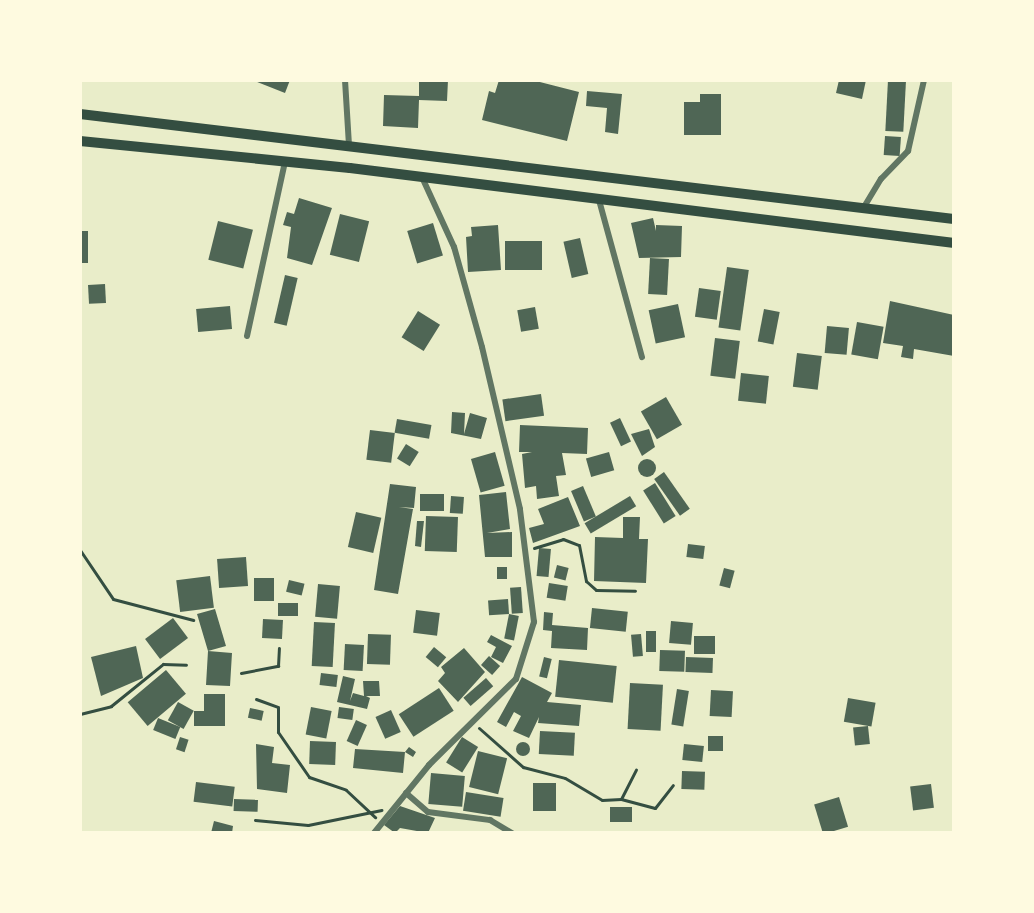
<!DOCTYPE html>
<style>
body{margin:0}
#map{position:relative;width:1034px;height:913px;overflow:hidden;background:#e9edc9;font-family:Manrope,sans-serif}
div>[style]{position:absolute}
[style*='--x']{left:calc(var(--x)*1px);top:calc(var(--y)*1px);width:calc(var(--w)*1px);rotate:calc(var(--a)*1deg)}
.building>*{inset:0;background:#4f6655;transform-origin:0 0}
.round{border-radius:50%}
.path>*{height:3px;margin:-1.5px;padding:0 1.5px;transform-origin:1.5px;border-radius:1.5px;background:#344e41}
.minor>*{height:6px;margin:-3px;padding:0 3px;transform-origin:3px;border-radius:3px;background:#617663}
.primary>*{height:10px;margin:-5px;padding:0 5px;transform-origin:5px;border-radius:5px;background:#344e41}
span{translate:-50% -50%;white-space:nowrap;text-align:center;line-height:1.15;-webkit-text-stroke:8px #fefae0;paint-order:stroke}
.frame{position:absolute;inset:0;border:82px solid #fefae0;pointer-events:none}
</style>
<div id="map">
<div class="building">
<div style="clip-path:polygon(252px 80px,290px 80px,285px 93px)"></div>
<div style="clip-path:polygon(419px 80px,448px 80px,447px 101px,419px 100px,418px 128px,383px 126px,384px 95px,419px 96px)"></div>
<div style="clip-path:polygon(499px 80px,532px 80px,579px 92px,567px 141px,482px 120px,489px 91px,495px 93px)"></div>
<div style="clip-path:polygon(839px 80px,866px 80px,862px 99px,836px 93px)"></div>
<div style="left:888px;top:80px;width:18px;height:51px;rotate:3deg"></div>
<div style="clip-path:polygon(587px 91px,622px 94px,618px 134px,605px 132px,607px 108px,586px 106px)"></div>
<div style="clip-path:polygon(700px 94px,721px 94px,721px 135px,684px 135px,684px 102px,700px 102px)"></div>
<div style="left:885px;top:136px;width:16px;height:19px;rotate:4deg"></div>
<div style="clip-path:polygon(299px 198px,332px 208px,312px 265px,287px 258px,291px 227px,283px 225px,287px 212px,294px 214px)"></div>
<div style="left:340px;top:214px;width:30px;height:42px;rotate:14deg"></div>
<div style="clip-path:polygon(653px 218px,656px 231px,656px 225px,682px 226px,681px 257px,639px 258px,631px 223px)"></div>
<div style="left:218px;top:221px;width:36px;height:40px;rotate:14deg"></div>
<div style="left:433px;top:223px;width:34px;height:27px;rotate:73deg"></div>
<div style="clip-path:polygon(498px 225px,501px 270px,468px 272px,466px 237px,472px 236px,471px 227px)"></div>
<div style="left:80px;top:231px;width:8px;height:32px"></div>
<div style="left:580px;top:238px;width:37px;height:17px;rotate:77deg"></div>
<div style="left:505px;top:241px;width:37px;height:29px"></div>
<div style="left:650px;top:258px;width:19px;height:36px;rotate:3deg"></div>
<div style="left:727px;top:267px;width:22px;height:61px;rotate:8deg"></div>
<div style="left:285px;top:275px;width:13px;height:49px;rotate:13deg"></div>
<div style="left:105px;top:284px;width:19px;height:17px;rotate:87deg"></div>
<div style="left:699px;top:288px;width:22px;height:29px;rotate:8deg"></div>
<div style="clip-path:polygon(890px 301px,954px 315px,954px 356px,914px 349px,913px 359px,901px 357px,903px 346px,883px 343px)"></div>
<div style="left:678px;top:304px;width:34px;height:30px;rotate:78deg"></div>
<div style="left:230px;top:306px;width:23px;height:34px;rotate:85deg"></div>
<div style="left:535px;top:307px;width:22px;height:18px;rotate:80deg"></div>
<div style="left:764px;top:309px;width:16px;height:33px;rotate:11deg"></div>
<div style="left:418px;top:311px;width:26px;height:31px;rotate:32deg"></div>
<div style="left:857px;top:322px;width:27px;height:33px;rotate:10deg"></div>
<div style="left:827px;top:326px;width:22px;height:27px;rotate:5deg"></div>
<div style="left:715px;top:338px;width:25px;height:38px;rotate:7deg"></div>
<div style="left:797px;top:353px;width:25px;height:34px;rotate:7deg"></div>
<div style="left:741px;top:373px;width:28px;height:28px;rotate:6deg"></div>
<div style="left:541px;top:394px;width:22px;height:39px;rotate:82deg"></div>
<div style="left:666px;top:397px;width:32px;height:29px;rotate:60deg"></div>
<div style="clip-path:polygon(452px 412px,465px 413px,464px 434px,470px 413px,487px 418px,481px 439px,451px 433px)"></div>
<div style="left:620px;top:418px;width:26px;height:11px;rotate:65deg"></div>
<div style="left:397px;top:419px;width:35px;height:14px;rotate:10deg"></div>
<div style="clip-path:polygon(520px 425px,588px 428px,587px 454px,562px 453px,566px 475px,556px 476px,559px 496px,537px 499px,536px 486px,525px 488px,522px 454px,532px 452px,519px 452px)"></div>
<div style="clip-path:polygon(649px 429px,655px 447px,642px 456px,631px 434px)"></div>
<div style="left:370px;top:430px;width:25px;height:30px;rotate:7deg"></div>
<div style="left:406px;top:444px;width:15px;height:17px;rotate:32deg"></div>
<div style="left:495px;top:452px;width:35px;height:25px;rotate:74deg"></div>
<div style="left:609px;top:452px;width:19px;height:24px;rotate:74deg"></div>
<div class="round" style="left:638px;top:459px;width:18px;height:18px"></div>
<div style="left:664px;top:472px;width:45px;height:12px;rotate:55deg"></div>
<div style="left:655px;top:483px;width:39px;height:14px;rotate:58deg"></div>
<div style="clip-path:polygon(390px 484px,416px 487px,414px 508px,399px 507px,413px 509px,398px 594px,374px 590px)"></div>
<div style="left:583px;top:486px;width:33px;height:13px;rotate:67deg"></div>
<div style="clip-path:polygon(506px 492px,510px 529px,487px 533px,512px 532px,512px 557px,485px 557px,479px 495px)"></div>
<div style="left:420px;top:494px;width:24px;height:17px"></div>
<div style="left:451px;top:496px;width:13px;height:17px;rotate:4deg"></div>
<div style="left:630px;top:496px;width:12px;height:53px;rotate:59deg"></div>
<div style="clip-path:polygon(568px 497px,580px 526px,533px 543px,529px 528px,544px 524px,538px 509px)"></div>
<div style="left:356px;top:512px;width:26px;height:36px;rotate:13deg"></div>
<div style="left:426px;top:516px;width:32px;height:35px;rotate:2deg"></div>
<div style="clip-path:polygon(623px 517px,640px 517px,639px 539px,648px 539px,646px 583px,594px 581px,595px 537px,623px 538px)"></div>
<div style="clip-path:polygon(417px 521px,424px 521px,421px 547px,415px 546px)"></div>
<div style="left:688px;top:544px;width:17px;height:13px;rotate:7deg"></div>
<div style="left:539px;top:548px;width:12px;height:28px;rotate:5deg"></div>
<div style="left:246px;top:557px;width:29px;height:29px;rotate:86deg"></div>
<div style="left:557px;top:565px;width:12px;height:13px;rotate:14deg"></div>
<div style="left:497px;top:567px;width:10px;height:12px"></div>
<div style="left:724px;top:568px;width:11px;height:18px;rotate:15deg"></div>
<div style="left:210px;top:576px;width:32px;height:34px;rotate:83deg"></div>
<div style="left:254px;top:578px;width:20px;height:23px"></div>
<div style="left:289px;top:580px;width:16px;height:12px;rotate:14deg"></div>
<div style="left:549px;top:583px;width:19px;height:15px;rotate:9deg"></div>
<div style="left:318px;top:584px;width:22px;height:33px;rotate:5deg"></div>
<div style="left:521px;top:587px;width:26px;height:11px;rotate:86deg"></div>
<div style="left:508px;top:599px;width:15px;height:20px;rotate:86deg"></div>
<div style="left:298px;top:603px;width:13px;height:20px;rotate:90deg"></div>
<div style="left:592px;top:608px;width:36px;height:20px;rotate:6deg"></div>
<div style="clip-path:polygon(215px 609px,226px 646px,208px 651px,232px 653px,230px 686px,206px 685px,208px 651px,197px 614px)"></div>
<div style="left:416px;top:610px;width:24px;height:23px;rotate:7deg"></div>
<div style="clip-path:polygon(544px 612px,553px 613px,552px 625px,588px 628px,587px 650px,551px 648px,552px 631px,543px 630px)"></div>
<div style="left:509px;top:614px;width:10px;height:25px;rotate:11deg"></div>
<div style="left:173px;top:618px;width:25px;height:35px;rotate:53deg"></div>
<div style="left:263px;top:619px;width:20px;height:19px;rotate:3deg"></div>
<div style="left:671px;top:621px;width:22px;height:22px;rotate:5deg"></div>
<div style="left:314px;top:622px;width:21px;height:44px;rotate:3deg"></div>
<div style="left:646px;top:631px;width:10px;height:21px"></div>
<div style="left:368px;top:634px;width:23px;height:30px;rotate:2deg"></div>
<div style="left:641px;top:634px;width:22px;height:10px;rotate:85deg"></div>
<div style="clip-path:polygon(491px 635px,512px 646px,503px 663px,491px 657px,496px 647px,487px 642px)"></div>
<div style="left:694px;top:636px;width:21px;height:18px"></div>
<div style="left:345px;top:644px;width:19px;height:26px;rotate:3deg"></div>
<div style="clip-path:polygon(136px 646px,143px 678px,101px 696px,91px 657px)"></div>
<div style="left:434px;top:647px;width:16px;height:13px;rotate:40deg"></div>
<div style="clip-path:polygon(464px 648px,485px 672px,458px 702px,438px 681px,445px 673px,441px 667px)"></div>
<div style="left:660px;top:650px;width:25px;height:21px;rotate:2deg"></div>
<div style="left:489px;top:656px;width:15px;height:12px;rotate:42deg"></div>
<div style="left:544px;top:657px;width:8px;height:20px;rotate:14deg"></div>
<div style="left:686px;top:657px;width:27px;height:15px;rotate:2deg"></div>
<div style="left:559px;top:660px;width:58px;height:37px;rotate:6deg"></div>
<div style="left:166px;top:670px;width:31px;height:50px;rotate:50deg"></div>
<div style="left:321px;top:673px;width:17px;height:12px;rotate:7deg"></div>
<div style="clip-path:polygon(343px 676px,355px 679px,350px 701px,353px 693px,364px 696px,363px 681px,379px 681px,380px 696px,366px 696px,370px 698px,367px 709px,337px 702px)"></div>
<div style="clip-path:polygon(522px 677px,552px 693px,547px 702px,581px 705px,579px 726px,538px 723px,539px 717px,529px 738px,513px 731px,521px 716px,514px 712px,506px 727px,497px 722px)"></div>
<div style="left:486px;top:678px;width:11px;height:30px;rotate:49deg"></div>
<div style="left:630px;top:683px;width:33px;height:46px;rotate:3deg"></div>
<div style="left:439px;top:688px;width:27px;height:48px;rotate:57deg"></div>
<div style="left:677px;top:689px;width:12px;height:36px;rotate:9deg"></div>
<div style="left:711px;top:690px;width:22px;height:26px;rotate:3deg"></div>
<div style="clip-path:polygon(204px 694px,225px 694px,225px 726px,194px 726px,194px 711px,204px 711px)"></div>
<div style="left:848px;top:698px;width:28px;height:24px;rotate:10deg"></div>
<div style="left:178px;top:702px;width:18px;height:21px;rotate:29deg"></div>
<div style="left:311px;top:707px;width:21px;height:28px;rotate:11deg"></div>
<div style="left:339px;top:707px;width:15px;height:11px;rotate:8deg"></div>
<div style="left:250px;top:708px;width:14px;height:10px;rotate:12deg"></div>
<div style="left:391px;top:710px;width:24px;height:17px;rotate:66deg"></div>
<div style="left:158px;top:718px;width:24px;height:13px;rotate:22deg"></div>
<div style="left:356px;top:720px;width:12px;height:23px;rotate:24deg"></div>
<div style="left:868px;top:726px;width:18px;height:15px;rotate:84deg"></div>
<div style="left:540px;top:731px;width:35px;height:23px;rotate:3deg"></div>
<div style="left:708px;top:736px;width:15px;height:15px"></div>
<div style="left:180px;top:737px;width:9px;height:13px;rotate:18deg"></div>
<div style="left:462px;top:737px;width:19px;height:30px;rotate:32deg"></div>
<div style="left:310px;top:741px;width:26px;height:23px;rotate:2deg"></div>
<div class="round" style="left:516px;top:742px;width:14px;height:14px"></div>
<div style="clip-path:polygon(256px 744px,274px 747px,272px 763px,290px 765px,287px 793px,257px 789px)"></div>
<div style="left:684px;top:744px;width:20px;height:16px;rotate:6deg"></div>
<div style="clip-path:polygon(409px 747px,416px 752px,413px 757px,405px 752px,403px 773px,353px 768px,355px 749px,405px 752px)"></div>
<div style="left:478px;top:751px;width:30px;height:37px;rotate:14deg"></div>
<div style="left:682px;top:771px;width:23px;height:18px;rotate:2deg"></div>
<div style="left:431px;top:773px;width:34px;height:31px;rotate:5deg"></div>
<div style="left:196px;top:782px;width:39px;height:20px;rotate:7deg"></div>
<div style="left:533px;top:783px;width:23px;height:28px"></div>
<div style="left:931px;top:784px;width:24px;height:21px;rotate:83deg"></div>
<div style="left:466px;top:792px;width:38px;height:19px;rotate:9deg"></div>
<div style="left:839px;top:797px;width:31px;height:26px;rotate:73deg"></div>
<div style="left:234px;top:799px;width:24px;height:12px;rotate:2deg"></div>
<div style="clip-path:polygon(400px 806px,435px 818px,428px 833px,400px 828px,395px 833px,384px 825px)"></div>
<div style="left:632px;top:807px;width:15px;height:22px;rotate:90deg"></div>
<div style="clip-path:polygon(214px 821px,233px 826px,232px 833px,211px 833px)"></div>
</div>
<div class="path">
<div style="--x:534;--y:548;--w:30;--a:-17"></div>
<div style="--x:563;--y:539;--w:17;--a:21"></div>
<div style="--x:579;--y:545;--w:37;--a:79"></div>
<div style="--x:586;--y:581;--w:13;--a:42"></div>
<div style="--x:596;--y:590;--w:39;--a:1"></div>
<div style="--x:80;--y:550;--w:59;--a:56"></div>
<div style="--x:113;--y:599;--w:83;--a:14.7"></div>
<div style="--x:241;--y:673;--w:38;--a:-11"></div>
<div style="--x:278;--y:666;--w:18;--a:-87"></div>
<div style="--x:256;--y:699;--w:23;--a:20"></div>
<div style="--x:278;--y:707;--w:25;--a:90"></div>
<div style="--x:278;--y:732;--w:55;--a:55.4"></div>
<div style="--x:309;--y:777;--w:39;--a:19"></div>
<div style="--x:346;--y:790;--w:40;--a:43"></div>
<div style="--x:80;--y:714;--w:32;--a:-14"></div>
<div style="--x:111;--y:706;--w:67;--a:-38.9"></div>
<div style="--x:163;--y:664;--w:23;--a:2"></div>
<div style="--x:479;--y:728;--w:59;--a:41.6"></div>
<div style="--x:523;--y:767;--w:43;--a:14.7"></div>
<div style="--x:565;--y:778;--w:43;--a:30.7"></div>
<div style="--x:602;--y:800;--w:19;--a:-3"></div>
<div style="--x:621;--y:799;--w:33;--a:-63"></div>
<div style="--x:621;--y:799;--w:35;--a:15"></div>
<div style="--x:655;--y:808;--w:29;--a:-52"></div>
<div style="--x:255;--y:820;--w:53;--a:5.4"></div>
<div style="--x:308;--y:825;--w:75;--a:-11.6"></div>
</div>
<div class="minor">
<div style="--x:345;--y:80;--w:66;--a:86.5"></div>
<div style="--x:599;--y:200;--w:163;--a:74.7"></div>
<div style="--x:864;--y:207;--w:33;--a:-59"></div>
<div style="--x:881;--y:179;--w:39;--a:-46"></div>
<div style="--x:908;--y:151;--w:73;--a:-77.3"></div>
<div style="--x:247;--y:336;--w:179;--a:-77.7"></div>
<div style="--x:406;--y:793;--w:29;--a:41"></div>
<div style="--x:428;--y:812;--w:63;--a:7.4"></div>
<div style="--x:490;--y:820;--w:26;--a:31"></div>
<div style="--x:374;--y:833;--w:87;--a:-51"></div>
<div style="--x:429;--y:765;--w:122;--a:-44.7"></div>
<div style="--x:516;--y:679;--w:60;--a:-72.5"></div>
<div style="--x:534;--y:622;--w:114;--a:-97.1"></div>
<div style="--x:520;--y:509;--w:166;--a:-103.2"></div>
<div style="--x:482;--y:347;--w:104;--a:-105.6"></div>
<div style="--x:454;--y:247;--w:77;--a:-114.6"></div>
</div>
<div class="primary">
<div style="--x:80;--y:114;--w:880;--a:6.85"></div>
<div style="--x:80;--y:141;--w:271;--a:5.7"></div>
<div style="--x:350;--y:168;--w:609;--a:7.08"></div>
</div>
<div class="frame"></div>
</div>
